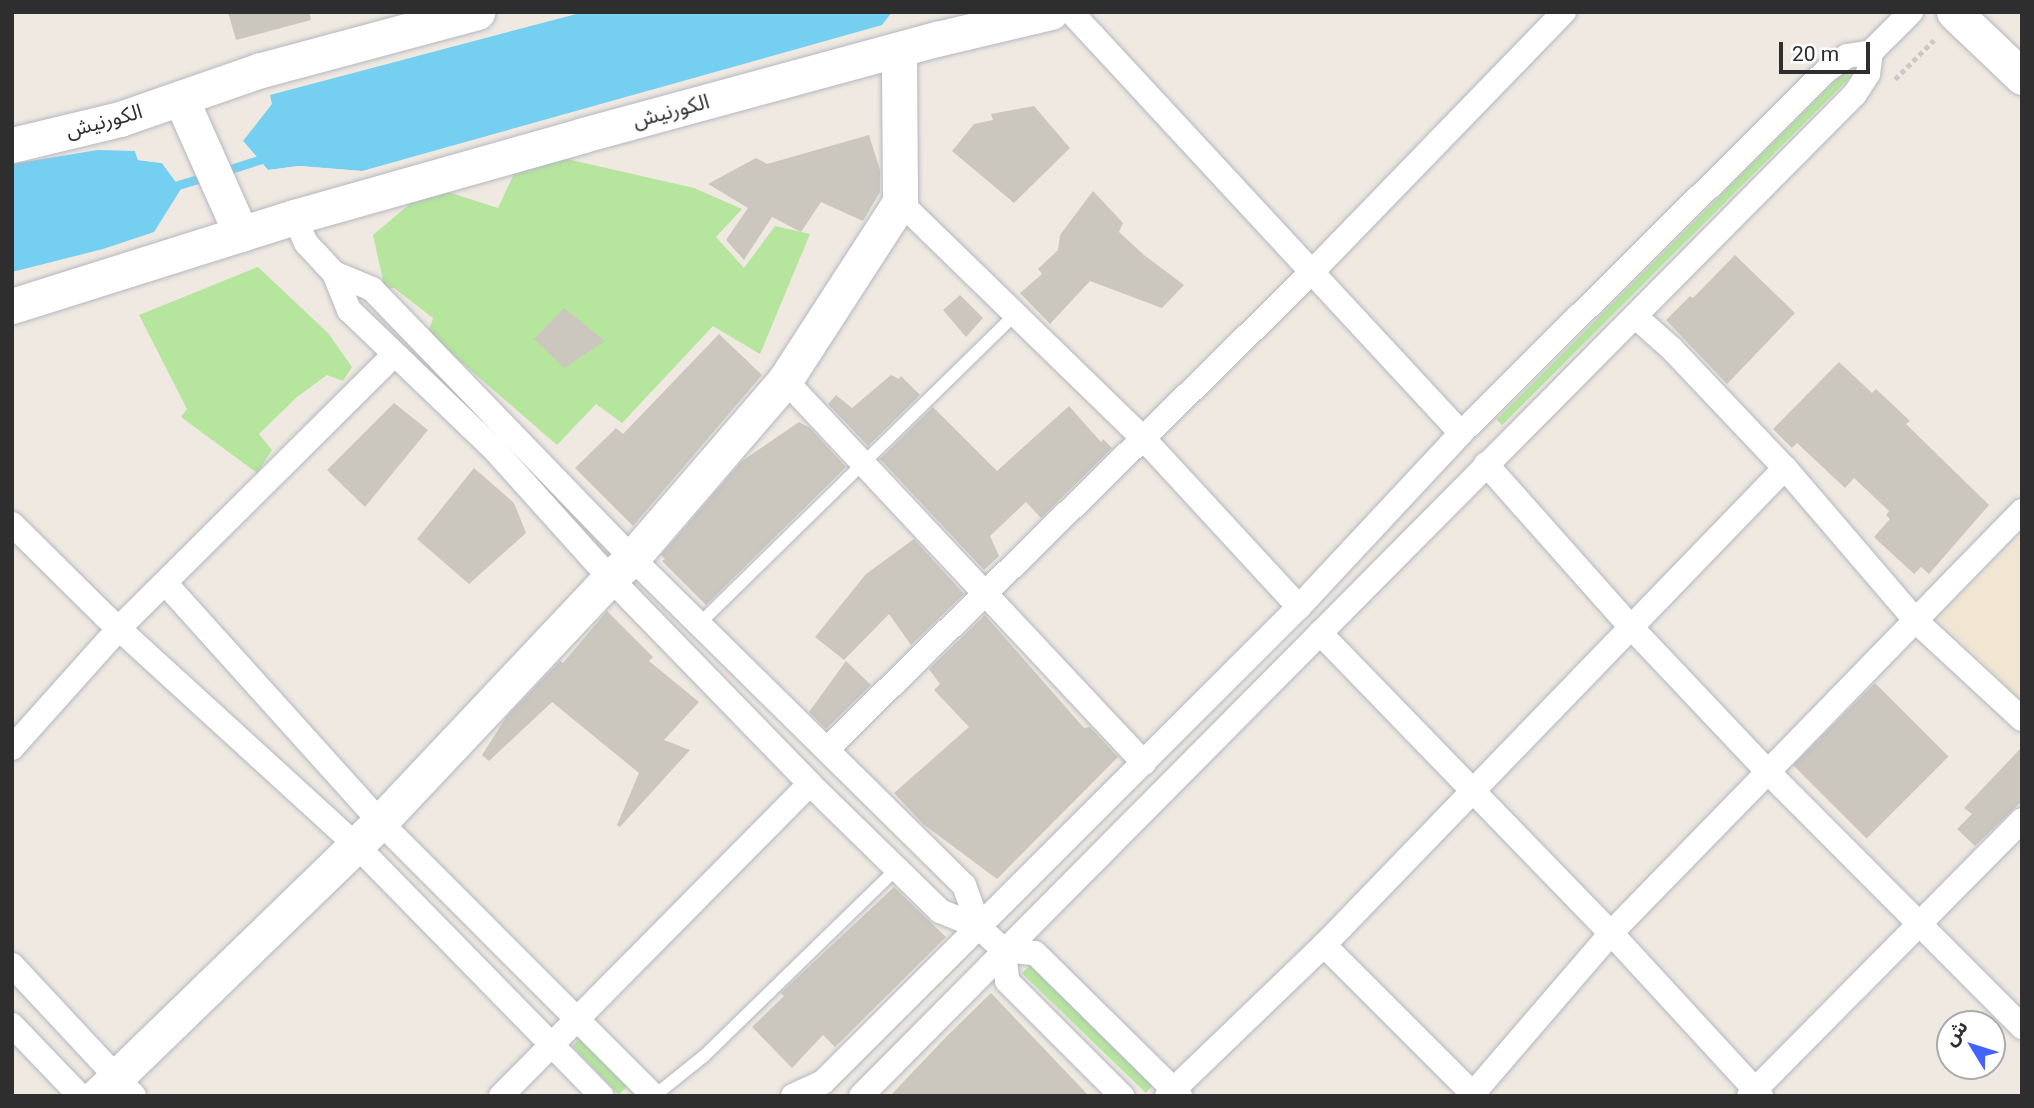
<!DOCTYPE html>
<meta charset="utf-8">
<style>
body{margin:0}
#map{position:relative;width:2034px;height:1108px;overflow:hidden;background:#efe9e1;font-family:Roboto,"Noto Sans Arabic",sans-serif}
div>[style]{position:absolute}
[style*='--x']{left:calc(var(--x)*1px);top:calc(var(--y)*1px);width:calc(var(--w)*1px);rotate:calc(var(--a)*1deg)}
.education>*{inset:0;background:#f0e6d1}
.green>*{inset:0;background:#b6e59e;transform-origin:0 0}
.water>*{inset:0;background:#75cff0}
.pier>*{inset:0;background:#efe9e1}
.stream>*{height:9px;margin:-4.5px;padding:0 4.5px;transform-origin:4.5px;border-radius:4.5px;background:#75cff0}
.building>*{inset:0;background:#cbc7bf;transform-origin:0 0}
.path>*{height:4.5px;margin-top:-2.25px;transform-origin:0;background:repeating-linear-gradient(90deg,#c9c9c9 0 5px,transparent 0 8.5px)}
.roads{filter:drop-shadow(0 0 2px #b4b7c1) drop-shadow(0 0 2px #b4b7c1)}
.lane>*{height:12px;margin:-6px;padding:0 6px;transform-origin:6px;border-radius:6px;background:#fff}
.street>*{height:24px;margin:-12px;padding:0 12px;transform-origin:12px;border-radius:12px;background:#fff}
.secondary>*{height:35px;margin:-17.5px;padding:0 17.5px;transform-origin:17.5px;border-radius:17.5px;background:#fff}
span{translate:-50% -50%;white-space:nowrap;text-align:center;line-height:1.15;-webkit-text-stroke:6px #fff;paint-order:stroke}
.street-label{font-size:21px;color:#2e2e2e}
.frame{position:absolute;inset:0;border:14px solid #2e2e2e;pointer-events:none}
.north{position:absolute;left:1936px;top:1010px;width:70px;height:70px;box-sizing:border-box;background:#fff;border:2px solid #ababab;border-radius:50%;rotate:308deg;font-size:19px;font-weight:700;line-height:28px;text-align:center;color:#2e2e2e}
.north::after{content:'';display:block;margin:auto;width:24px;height:32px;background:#4264fb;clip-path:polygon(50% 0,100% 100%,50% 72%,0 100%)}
.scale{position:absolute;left:1779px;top:42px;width:91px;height:32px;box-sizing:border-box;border:4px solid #2e2e2e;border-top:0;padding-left:9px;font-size:21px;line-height:24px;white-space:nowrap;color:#2e2e2e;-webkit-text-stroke:5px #fff;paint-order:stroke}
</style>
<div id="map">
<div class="education">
<div style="clip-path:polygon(2022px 535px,2022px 701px,1937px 618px)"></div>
</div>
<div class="green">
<div style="left:1845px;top:71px;width:8px;height:493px;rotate:45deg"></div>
<div style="clip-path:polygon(558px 157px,694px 188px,742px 209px,716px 237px,744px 268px,775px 226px,810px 234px,760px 354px,713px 326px,622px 423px,596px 404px,557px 445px,446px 349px,429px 330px,433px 318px,394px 288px,385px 289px,373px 235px,418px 197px,445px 191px,498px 208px,515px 172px)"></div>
<div style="clip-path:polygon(258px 267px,328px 333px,352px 367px,343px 381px,327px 375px,297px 397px,259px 434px,272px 450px,257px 473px,181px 417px,187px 409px,139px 315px)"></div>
<div style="left:1031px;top:964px;width:172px;height:13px;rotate:44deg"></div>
<div style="left:581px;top:1038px;width:67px;height:12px;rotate:46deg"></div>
</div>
<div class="water">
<div style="clip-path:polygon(584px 12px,892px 12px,882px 25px,362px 171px,299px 166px,268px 170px,243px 141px,270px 95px)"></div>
<div style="clip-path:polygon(98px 150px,135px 151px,138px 160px,162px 163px,181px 189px,154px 232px,103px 249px,12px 272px,12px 164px)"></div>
</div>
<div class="pier">
<div style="clip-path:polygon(270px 95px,272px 104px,243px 141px,268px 170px,299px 166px,362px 171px,354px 174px,299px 170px,266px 173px,240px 141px,265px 97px)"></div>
<div style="clip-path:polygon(138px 150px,140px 157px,164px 161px,185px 188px,154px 236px,181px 189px,162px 163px,138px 160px,135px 151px)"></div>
</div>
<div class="stream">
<div style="--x:221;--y:172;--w:49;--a:-17.7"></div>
<div style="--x:168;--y:188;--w:42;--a:-16.7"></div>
</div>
<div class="building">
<div style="clip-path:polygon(228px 12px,309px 12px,311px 20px,236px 40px)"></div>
<div style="clip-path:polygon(1034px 106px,1070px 148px,1014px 203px,952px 151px,974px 124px,993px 120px,991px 114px)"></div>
<div style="clip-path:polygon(869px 135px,880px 170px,880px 192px,863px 221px,821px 202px,801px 232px,772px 217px,744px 260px,726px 240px,748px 208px,708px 184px,756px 158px,767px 164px)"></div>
<div style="clip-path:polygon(1093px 191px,1123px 223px,1119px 232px,1144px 255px,1184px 285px,1162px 308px,1090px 281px,1050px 324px,1020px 293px,1042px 274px,1038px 269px,1058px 250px,1060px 235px)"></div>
<div style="clip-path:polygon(1735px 255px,1795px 313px,1727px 384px,1666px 320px,1690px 296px,1693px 298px)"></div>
<div style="clip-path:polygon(960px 295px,983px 318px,966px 337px,943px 310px)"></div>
<div style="clip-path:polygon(564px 308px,605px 341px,564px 368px,534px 339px)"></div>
<div style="clip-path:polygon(719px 334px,762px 375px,633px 526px,575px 468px,616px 428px,623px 434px)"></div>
<div style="clip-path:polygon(1839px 362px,1872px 393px,1876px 389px,1910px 421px,1906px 424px,1989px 505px,1929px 574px,1921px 567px,1914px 574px,1874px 537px,1890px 519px,1886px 515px,1889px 511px,1854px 478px,1845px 488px,1797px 443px,1792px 448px,1773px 429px)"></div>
<div style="clip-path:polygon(891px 375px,899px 379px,901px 376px,920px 395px,868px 446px,828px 404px,836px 395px,852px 408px)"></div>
<div style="clip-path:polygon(394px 403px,428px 430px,365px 507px,327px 470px)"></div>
<div style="clip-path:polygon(1069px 406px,1101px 442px,1103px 439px,1112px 448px,1041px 518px,1026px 502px,990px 536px,999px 556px,984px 570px,880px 459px,933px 407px,997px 471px)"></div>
<div style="clip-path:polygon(799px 422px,810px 428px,846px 467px,706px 605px,662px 561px,665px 559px,661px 555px,742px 461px)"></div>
<div style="clip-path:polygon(474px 468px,514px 503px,526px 533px,469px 584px,417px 539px)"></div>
<div style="clip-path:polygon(914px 539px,964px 594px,911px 645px,889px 614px,844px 660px,815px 637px,866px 574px)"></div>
<div style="clip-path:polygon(607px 611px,653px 657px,649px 661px,699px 702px,664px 740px,690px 750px,620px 827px,617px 825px,639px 773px,552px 702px,489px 761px,482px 755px,507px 716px,560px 661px,563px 663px)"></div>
<div style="clip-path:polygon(985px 615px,1084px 728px,1090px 727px,1118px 757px,997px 879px,923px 824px,894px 793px,969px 727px,934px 690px,940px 684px,929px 669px)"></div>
<div style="clip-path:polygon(846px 661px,871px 685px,826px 729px,809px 712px)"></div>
<div style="left:1875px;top:683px;width:104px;height:116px;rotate:45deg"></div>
<div style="clip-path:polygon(2022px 747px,2022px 801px,1975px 846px,1957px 829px,1972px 814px,1964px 808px)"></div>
<div style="clip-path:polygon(894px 887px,946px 937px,835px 1047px,823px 1035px,792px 1068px,752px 1027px,784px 996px,781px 993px,785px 989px)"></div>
<div style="clip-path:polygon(991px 993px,1089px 1096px,890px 1096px,947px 1036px)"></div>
</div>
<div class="path">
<div style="--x:1895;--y:79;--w:55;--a:-45"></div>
</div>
<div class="roads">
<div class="lane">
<div style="--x:700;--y:623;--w:441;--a:-44.4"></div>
<div style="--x:654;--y:1096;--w:64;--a:-38.7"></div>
<div style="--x:704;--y:1056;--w:268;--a:-44.2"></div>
</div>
<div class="street">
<div style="--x:1071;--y:12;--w:574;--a:47.19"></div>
<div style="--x:900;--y:202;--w:339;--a:44.2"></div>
<div style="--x:1143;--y:438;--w:230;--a:47.3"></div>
<div style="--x:294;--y:217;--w:29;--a:65"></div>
<div style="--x:306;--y:243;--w:41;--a:47"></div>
<div style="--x:334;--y:273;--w:40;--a:68"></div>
<div style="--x:349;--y:310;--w:198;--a:43.8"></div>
<div style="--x:492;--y:447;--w:176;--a:48"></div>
<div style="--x:610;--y:578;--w:287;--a:45.8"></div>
<div style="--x:810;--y:784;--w:182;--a:44.3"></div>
<div style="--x:940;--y:911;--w:42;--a:22.3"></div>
<div style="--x:979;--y:927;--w:34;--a:43"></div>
<div style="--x:1004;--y:950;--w:31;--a:6"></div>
<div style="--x:1035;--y:953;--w:204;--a:44.6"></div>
<div style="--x:334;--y:273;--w:41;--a:22.8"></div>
<div style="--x:372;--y:289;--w:374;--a:46"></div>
<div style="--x:632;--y:558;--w:466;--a:44.6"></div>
<div style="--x:964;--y:885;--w:45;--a:70.3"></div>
<div style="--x:1636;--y:317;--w:47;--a:41.5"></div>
<div style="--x:1671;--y:348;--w:166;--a:46.5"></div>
<div style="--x:1785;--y:468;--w:201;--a:49.4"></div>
<div style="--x:1916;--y:621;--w:144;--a:42.8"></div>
<div style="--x:785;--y:380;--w:525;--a:46.85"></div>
<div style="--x:1486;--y:464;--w:217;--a:48.4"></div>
<div style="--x:1630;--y:626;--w:202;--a:46.6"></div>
<div style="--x:1769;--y:773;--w:359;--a:45.1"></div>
<div style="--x:12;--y:524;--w:131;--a:44.7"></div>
<div style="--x:105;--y:616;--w:340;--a:42.4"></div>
<div style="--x:356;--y:845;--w:351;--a:45.6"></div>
<div style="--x:166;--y:584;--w:320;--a:48"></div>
<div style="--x:380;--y:822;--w:387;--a:45"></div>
<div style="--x:1320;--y:633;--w:418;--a:45.9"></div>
<div style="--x:1611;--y:933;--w:222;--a:47.4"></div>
<div style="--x:12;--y:748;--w:162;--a:-48.2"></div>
<div style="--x:120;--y:627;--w:387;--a:-44.8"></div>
<div style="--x:828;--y:748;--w:676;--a:-44.52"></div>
<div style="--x:1310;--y:274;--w:365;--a:-45.9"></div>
<div style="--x:1324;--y:945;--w:214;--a:45"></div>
<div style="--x:1004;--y:950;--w:31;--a:84"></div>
<div style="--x:1007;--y:981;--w:163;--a:45"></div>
<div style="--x:12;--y:965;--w:179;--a:47"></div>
<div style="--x:12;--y:1025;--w:98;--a:46.2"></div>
<div style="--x:501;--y:1096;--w:439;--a:-45.3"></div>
<div style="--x:793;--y:1096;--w:33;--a:-25"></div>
<div style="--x:823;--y:1082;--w:672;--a:-44.94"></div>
<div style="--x:1299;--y:607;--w:238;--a:-47"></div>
<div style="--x:1461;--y:433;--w:515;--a:-44.76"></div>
<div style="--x:1827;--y:70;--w:24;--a:-35"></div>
<div style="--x:1847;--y:56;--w:24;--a:-9"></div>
<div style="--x:1871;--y:52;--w:57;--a:-45"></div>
<div style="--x:861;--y:1096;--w:1411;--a:-45.23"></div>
<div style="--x:1855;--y:94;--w:24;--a:-57"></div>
<div style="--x:1868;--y:74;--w:22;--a:-82"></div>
<div style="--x:1167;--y:1096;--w:218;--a:-43.9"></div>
<div style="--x:1324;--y:945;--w:663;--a:-45.98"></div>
<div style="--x:1471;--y:1096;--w:215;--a:-49.3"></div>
<div style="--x:1611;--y:933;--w:589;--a:-45.76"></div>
<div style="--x:1749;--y:1096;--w:388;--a:-45.3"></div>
</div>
<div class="secondary">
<div style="--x:1954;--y:12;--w:94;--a:43.7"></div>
<div style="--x:181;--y:99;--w:148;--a:66"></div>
<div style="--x:12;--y:145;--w:111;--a:-13.5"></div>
<div style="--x:120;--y:119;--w:149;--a:-19.2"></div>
<div style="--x:261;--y:70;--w:224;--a:-15"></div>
<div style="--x:12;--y:306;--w:296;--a:-17.5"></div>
<div style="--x:294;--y:217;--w:300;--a:-15.8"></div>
<div style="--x:583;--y:135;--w:367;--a:-15.2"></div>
<div style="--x:937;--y:39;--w:117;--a:-13.3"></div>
<div style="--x:97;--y:1096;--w:394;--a:-44.1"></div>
<div style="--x:380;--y:822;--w:335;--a:-46.7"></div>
<div style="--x:610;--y:578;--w:30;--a:-42"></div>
<div style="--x:632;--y:558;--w:235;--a:-49.3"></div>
<div style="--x:785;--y:380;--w:212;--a:-57.1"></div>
<div style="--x:900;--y:202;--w:152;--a:-90.4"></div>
</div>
</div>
<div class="street-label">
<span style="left:671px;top:111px;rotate:-15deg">الكورنيش</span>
<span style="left:104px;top:121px;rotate:-15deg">الكورنيش</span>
</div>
<div class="frame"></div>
<div class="north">ش</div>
<div class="scale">20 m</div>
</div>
